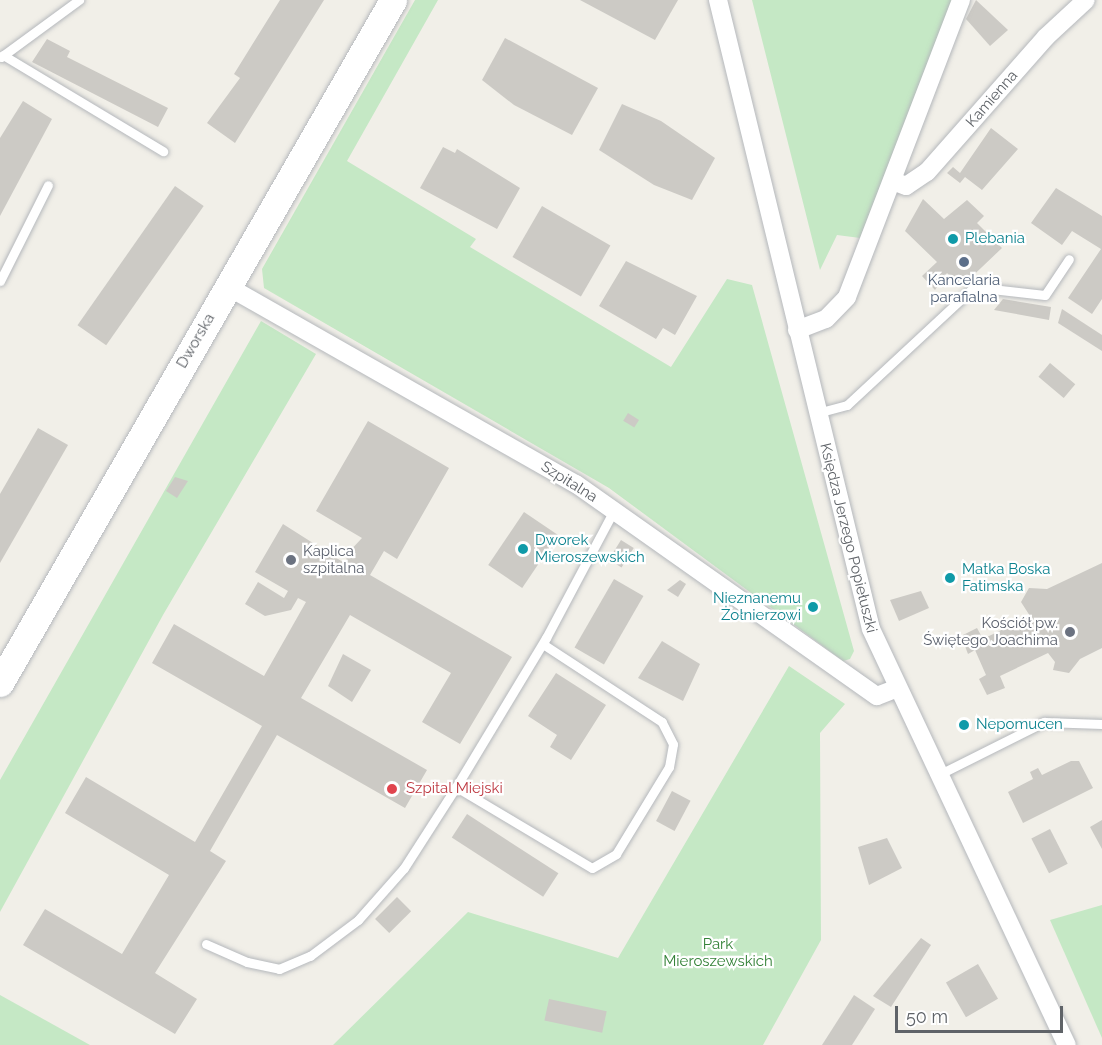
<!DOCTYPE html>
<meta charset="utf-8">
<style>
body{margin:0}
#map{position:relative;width:1102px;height:1045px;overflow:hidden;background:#f1efe8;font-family:Raleway,sans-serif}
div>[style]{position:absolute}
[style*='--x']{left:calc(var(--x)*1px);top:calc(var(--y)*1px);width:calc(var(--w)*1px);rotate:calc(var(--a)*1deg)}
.green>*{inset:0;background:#c5e8c5}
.building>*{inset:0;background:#cccac5;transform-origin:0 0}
.roads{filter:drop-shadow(0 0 2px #b5b8bc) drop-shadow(0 0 2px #b5b8bc)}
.lane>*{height:9px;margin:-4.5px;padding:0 4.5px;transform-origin:4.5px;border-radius:4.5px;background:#fff}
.street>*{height:18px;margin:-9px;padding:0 9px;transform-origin:9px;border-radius:9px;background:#fff}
.secondary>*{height:27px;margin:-13.5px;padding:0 13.5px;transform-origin:13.5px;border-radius:13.5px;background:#fff}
.dots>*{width:16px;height:16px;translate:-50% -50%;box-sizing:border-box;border:3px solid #fff;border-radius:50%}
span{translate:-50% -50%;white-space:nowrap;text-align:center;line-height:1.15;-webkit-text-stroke:4.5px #fff;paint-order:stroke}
.street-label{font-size:15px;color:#5f6368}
.culture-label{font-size:15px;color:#0d838f}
.left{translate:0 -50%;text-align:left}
.right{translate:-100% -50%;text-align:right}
.service-label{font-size:15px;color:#4e5e75}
.worship-label{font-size:15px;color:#5b616d}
.health-label{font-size:15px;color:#be3a42}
.park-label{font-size:15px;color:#348238}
.scale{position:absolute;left:895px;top:1006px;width:168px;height:27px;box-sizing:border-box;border:3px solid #5f6368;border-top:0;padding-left:8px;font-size:18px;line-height:21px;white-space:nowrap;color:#5f6368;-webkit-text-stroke:4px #fff;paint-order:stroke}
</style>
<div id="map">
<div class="green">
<div style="clip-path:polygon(415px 0,438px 0,347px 161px,476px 239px,470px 247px,671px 367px,727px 279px,752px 285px,854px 651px,850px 659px,843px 661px,609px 488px,264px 288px,262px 269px)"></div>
<div style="clip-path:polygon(752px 0,953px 0,860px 238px,837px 235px,820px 270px)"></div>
<div style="clip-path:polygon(261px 321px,316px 354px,163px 615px,0 912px,0 780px)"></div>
<div style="clip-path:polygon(789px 666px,845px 704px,820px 733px,821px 940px,763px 1045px,333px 1045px,468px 912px,618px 958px)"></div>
<div style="clip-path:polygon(1102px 905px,1102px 1038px,1050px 920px)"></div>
<div style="clip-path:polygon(0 995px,90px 1045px,0 1045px)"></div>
</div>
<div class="building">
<div style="clip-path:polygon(280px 0,324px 0,235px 143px,207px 123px,240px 78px,234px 74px)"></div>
<div style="clip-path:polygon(580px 0,678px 0,655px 40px)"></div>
<div style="clip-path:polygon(976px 0,1008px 30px,990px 46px,966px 19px)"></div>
<div style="clip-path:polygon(505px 38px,598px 88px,572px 135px,514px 105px,482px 80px)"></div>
<div style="clip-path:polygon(47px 39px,70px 51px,67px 57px,168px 108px,158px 127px,32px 62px)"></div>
<div style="clip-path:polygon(23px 101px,52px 119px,0 216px,0 138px)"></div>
<div style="clip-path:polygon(622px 104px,661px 121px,715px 158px,692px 200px,654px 185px,599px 150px)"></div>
<div style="clip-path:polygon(991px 128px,1018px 149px,982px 190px,965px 177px,960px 183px,947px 173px,953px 167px,960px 173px)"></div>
<div style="clip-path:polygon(443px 147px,455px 153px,457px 149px,520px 188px,497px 229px,420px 188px)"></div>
<div style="left:175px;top:186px;width:35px;height:170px;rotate:35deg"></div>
<div style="clip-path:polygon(1056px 188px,1102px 216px,1102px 299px,1092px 314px,1068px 298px,1101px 249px,1072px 231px,1062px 245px,1031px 223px)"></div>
<div style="clip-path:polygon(923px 199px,944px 219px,967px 200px,984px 216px,977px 223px,1002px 248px,961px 287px,947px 273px,935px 290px,922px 276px,937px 262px,905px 231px)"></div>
<div style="left:542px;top:206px;width:79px;height:59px;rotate:30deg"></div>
<div style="clip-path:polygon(626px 261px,697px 296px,675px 335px,663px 328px,656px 339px,599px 306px)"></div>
<div style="clip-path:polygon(1003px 299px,1051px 307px,1049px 320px,994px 310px)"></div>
<div style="clip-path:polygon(1062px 309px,1102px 335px,1102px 351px,1058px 323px)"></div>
<div style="left:1050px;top:363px;width:33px;height:18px;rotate:40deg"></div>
<div style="left:628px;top:413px;width:13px;height:9px;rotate:32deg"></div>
<div style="clip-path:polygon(368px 421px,449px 468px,397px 559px,384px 551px,370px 575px,512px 657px,460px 744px,422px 722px,451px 673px,350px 615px,301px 698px,427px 770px,405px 808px,277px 735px,210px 851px,226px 861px,155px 973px,197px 999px,175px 1034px,23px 945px,45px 909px,122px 954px,169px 875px,65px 813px,86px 777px,195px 842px,262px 726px,152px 663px,174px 624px,264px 676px,306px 602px,298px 598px,291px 610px,265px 616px,245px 604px,258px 582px,284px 598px,288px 591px,255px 572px,283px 524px,346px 564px,347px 554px,362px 538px,316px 511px)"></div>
<div style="clip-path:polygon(38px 428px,68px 445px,0 563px,0 494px)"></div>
<div style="clip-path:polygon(175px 477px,188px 481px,177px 498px,166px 491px)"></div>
<div style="left:524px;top:512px;width:41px;height:64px;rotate:34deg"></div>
<div style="left:621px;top:540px;width:15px;height:23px;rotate:32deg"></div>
<div style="clip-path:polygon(1102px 563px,1102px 648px,1080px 659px,1069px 673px,1053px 670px,1055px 662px,1048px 653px,1000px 676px,1005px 688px,987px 695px,979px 679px,986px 675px,975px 650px,968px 654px,961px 636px,977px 628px,983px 639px,1030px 616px,1021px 602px,1029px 588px,1047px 589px)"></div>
<div style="left:614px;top:579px;width:34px;height:79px;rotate:30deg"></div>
<div style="clip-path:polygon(680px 580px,686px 584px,678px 597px,667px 590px)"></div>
<div style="clip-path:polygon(921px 591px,929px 608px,899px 621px,890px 600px)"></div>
<div style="clip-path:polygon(662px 641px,700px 664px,683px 701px,638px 678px)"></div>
<div style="clip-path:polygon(343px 654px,371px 670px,352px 702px,328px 686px)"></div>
<div style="clip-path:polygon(556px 673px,606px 705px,571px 760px,550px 747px,557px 735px,528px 716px)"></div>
<div style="clip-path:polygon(1071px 761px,1079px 761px,1093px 788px,1023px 823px,1008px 792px,1033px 779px,1030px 772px,1038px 768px,1042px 775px)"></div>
<div style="left:672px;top:791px;width:21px;height:34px;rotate:28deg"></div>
<div style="left:467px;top:814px;width:109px;height:28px;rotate:33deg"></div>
<div style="clip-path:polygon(1102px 820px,1102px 849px,1090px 827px)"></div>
<div style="left:1050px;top:829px;width:39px;height:21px;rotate:63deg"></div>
<div style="clip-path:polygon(887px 838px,902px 868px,869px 885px,858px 847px)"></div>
<div style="left:397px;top:897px;width:20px;height:31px;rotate:45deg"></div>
<div style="clip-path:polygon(921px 938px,931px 945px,891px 1007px,873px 996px)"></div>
<div style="left:978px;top:964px;width:40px;height:37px;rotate:60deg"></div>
<div style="clip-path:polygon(854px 995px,875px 1009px,852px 1045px,822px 1045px)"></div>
<div style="left:549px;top:999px;width:59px;height:22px;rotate:12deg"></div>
</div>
<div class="roads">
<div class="lane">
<div style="--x:3;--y:55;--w:187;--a:31"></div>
<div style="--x:1;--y:57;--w:97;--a:-36.2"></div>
<div style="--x:0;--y:281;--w:107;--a:-63.4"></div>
<div style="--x:817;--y:413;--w:31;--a:-15"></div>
<div style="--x:847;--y:405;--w:173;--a:-42.9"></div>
<div style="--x:974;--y:287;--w:71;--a:6.4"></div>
<div style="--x:1045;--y:295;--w:43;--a:-56.3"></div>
<div style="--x:938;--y:775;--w:119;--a:-26.6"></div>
<div style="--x:1044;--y:722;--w:58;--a:2"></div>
<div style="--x:456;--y:787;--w:158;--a:30.8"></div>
<div style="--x:592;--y:868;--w:28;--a:-30"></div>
<div style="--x:616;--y:854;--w:102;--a:-58.7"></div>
<div style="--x:669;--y:767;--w:23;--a:-80"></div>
<div style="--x:673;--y:744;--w:25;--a:-117"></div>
<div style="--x:662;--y:722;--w:142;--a:-146.8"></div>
<div style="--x:206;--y:944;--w:45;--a:23.7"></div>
<div style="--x:247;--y:962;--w:33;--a:12"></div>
<div style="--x:279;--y:969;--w:34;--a:-23"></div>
<div style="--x:310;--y:956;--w:60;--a:-36.9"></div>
<div style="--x:358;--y:920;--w:69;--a:-48.5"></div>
<div style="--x:404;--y:868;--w:96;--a:-57.3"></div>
<div style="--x:456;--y:787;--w:174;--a:-58.9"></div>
<div style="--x:546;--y:638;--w:145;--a:-62"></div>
</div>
<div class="street">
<div style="--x:718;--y:0;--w:647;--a:76.33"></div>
<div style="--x:871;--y:629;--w:460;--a:64.8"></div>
<div style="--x:893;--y:181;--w:14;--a:21"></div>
<div style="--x:906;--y:186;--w:25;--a:-34"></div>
<div style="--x:927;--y:172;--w:180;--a:-48.6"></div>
<div style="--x:1046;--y:37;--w:54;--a:-42.8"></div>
<div style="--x:227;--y:286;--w:401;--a:29.6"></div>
<div style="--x:576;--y:484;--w:368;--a:35.2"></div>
<div style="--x:877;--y:696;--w:19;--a:-21"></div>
<div style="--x:797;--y:330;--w:31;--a:-21"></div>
<div style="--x:826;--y:319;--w:30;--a:-46"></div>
<div style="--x:847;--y:297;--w:318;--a:-69"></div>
</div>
<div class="secondary">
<div style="--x:0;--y:683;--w:788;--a:-60.08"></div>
</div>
</div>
<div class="dots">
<div style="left:953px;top:239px;background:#0f9aa8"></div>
<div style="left:964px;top:262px;background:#5c6f8a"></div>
<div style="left:523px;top:549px;background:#0f9aa8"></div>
<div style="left:291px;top:560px;background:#6b7280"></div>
<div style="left:950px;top:578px;background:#0f9aa8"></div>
<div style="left:813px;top:607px;background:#0f9aa8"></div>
<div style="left:1070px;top:632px;background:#6b7280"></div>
<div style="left:964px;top:725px;background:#0f9aa8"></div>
<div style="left:392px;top:789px;background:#e0444e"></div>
</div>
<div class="street-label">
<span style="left:992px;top:99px;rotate:-49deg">Kamienna</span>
<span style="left:196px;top:341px;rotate:-60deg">Dworska</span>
<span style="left:569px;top:482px;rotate:32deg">Szpitalna</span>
<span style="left:848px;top:538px;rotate:76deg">Księdza Jerzego Popiełuszki</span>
</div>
<div class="culture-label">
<span class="left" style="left:965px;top:239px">Plebania</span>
<span class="left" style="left:535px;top:549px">Dworek<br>Mieroszewskich</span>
<span class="left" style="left:962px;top:578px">Matka Boska<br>Fatimska</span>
<span class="right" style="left:801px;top:607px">Nieznanemu<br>Żołnierzowi</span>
<span class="left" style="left:976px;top:725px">Nepomucen</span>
</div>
<div class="service-label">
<span style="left:964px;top:289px">Kancelaria<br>parafialna</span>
</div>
<div class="worship-label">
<span class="left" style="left:303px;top:560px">Kaplica<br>szpitalna</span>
<span class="right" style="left:1058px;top:632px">Kościół pw.<br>Świętego Joachima</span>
</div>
<div class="health-label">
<span class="left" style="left:406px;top:789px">Szpital Miejski</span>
</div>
<div class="park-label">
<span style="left:718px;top:953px">Park<br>Mieroszewskich</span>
</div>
<div class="scale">50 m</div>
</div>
